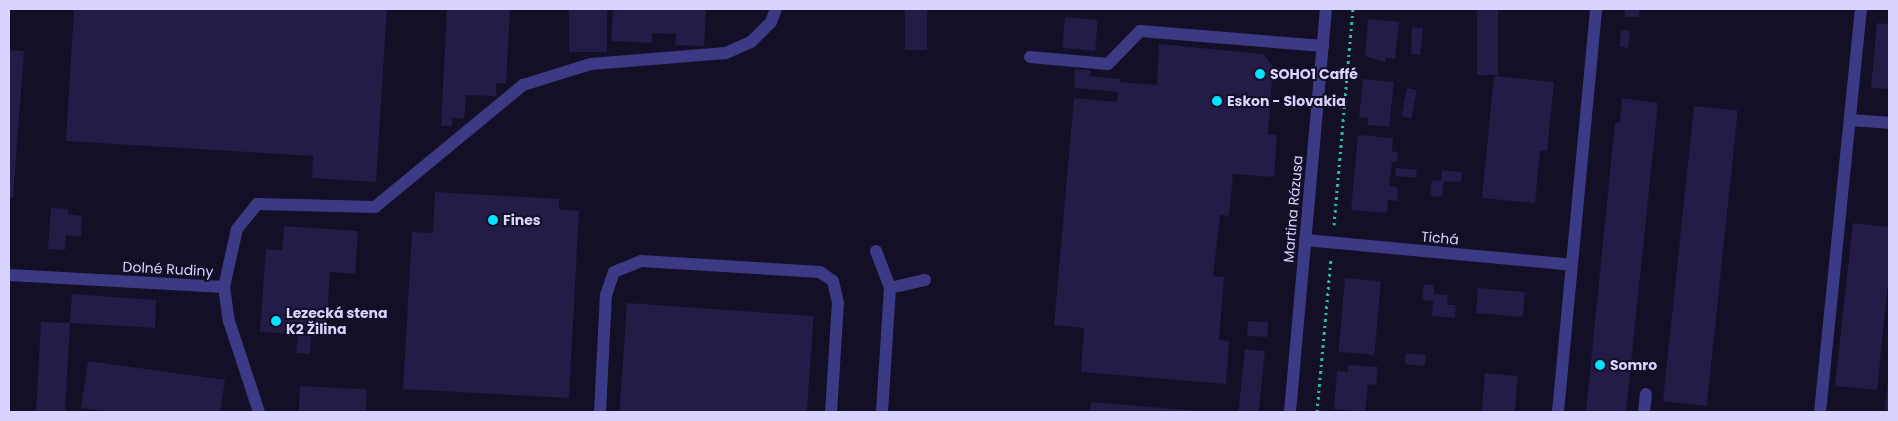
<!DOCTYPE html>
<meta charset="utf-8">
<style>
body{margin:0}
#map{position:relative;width:1898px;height:421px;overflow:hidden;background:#130f26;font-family:Poppins,sans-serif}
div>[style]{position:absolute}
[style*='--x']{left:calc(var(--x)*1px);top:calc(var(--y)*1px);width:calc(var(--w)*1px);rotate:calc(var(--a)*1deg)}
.building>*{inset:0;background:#241b47;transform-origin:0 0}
.path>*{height:3px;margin-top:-1.5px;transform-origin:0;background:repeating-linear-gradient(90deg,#2fb8b0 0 2.5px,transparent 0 6.5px)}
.minor>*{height:12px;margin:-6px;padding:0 6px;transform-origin:6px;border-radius:6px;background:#3d3a85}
.dots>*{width:14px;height:14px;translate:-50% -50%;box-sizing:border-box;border:2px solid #130f26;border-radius:50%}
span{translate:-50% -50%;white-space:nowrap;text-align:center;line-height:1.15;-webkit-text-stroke:4px #130f26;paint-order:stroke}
.poi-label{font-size:14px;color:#d9d4ff;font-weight:700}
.left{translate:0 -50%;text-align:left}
.street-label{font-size:14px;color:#d9d4ff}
.frame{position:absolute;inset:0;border:10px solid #d9d4ff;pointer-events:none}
</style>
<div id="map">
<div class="building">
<div style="clip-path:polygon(74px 9px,387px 9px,376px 182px,312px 178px,313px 156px,66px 141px)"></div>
<div style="clip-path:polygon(447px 9px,510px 9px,506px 84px,496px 83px,496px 96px,466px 95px,464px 119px,452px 118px,452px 126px,441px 126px)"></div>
<div style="left:569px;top:9px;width:38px;height:43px"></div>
<div style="clip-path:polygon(613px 9px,706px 9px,704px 46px,675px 45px,676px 34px,652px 33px,652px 43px,611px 41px)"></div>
<div style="left:905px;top:9px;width:22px;height:41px"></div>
<div style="left:1477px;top:9px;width:21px;height:66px"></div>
<div style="left:1625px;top:9px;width:14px;height:8px"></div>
<div style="left:1065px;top:17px;width:33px;height:31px;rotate:5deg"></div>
<div style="clip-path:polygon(1368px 19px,1399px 22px,1395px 59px,1385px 58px,1385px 62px,1365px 56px)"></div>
<div style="clip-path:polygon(1877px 23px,1889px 24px,1889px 89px,1871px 88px)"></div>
<div style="clip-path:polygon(1412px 27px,1423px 28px,1420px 55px,1411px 54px)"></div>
<div style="left:1621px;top:30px;width:9px;height:17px;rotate:6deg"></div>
<div style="clip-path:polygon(1159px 44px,1263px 54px,1273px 66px,1268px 134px,1277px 135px,1274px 177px,1233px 174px,1229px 216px,1220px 215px,1213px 276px,1224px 277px,1219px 340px,1229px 341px,1226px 384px,1081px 372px,1084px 328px,1054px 325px,1074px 98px,1117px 102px,1118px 92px,1074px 88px,1075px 69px,1091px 70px,1090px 76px,1120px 79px,1120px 82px,1157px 85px)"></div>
<div style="clip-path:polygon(9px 50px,24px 51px,13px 198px,9px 197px)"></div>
<div style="clip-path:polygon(1494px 76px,1554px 82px,1547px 151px,1540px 151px,1535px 203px,1482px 198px)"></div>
<div style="clip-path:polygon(1363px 79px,1394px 82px,1389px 127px,1368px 125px,1368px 118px,1359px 117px)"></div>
<div style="left:1407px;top:88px;width:10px;height:29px;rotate:11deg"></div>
<div style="clip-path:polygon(1622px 98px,1658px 103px,1626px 412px,1586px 412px,1615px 123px,1620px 123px)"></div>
<div style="left:1694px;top:106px;width:44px;height:297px;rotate:6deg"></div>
<div style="clip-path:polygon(1358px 135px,1393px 138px,1392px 151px,1398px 152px,1397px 162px,1392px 162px,1389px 186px,1398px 187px,1397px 201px,1388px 200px,1387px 213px,1351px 210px)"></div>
<div style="left:1396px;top:168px;width:21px;height:8px;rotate:5deg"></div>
<div style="clip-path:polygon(1442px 170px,1462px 172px,1461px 182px,1444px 181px,1442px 197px,1430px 196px,1432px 180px,1441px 181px)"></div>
<div style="clip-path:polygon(435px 192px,559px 199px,559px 209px,579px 211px,569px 398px,403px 389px,412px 232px,433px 233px)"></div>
<div style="clip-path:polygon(51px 208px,68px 209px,68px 214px,82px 216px,81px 237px,66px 235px,65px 250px,48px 249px)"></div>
<div style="clip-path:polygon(1853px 223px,1889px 227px,1889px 273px,1877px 390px,1835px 386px)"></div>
<div style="clip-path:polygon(284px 226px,358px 231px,355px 274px,330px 272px,326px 336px,311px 335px,310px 354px,296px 353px,298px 334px,260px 332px,266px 249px,282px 250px)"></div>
<div style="left:1345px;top:278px;width:36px;height:74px;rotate:5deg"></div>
<div style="clip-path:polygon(1424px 285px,1434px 285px,1434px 294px,1448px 295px,1447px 305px,1456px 305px,1455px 318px,1432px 316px,1433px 301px,1422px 300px)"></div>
<div style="left:1478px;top:288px;width:47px;height:25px;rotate:5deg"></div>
<div style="clip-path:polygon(72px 294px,156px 300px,155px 328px,70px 323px,65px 412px,36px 412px,41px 322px,70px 323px)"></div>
<div style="left:627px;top:303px;width:187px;height:109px;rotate:4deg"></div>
<div style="left:1248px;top:321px;width:20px;height:15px;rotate:3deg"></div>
<div style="left:1245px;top:349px;width:20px;height:63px;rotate:6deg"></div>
<div style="left:1406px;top:353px;width:20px;height:11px;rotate:6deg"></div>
<div style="clip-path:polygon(88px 361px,225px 380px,220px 412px,112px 412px,81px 408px)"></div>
<div style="clip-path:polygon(1348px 365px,1378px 367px,1376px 385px,1368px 384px,1365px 412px,1334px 409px,1337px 371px,1348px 372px)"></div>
<div style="left:1485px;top:373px;width:33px;height:39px;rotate:5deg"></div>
<div style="clip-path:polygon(1888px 379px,1889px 380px,1889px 410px,1885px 410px)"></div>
<div style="left:300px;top:386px;width:67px;height:26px;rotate:3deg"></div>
<div style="clip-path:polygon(1091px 402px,1198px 411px,1198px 412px,1090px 412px)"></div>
</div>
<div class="path">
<div style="--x:1334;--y:225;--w:217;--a:-85"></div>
<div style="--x:1317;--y:412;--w:154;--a:-84.8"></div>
</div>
<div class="minor">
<div style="--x:1030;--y:57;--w:78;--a:5.1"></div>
<div style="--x:1108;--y:64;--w:46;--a:-45.9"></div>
<div style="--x:1140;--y:31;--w:184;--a:4.7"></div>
<div style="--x:1850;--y:120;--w:39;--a:4"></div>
<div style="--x:1305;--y:240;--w:268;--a:5.3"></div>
<div style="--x:876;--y:251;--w:40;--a:69"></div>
<div style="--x:890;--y:288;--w:124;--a:93.7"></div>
<div style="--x:9;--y:275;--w:215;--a:3.2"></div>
<div style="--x:224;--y:287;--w:34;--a:82"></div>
<div style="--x:229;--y:321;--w:96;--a:71.8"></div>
<div style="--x:224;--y:287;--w:59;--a:-77.4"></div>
<div style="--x:237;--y:229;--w:32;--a:-51"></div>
<div style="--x:257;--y:204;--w:118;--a:1.5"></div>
<div style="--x:375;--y:207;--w:192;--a:-39.5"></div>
<div style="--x:523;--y:85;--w:71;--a:-17.2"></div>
<div style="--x:591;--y:64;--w:135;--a:-4.7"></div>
<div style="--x:726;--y:53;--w:27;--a:-24"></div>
<div style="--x:751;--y:42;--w:28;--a:-45"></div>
<div style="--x:771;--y:22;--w:14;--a:-69"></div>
<div style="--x:890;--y:288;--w:36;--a:-13"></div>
<div style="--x:600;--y:412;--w:117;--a:-87.1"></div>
<div style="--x:606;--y:295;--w:24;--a:-71"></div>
<div style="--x:614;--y:272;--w:29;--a:-22"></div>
<div style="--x:641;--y:261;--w:179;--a:3.5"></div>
<div style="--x:820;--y:272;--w:16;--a:35"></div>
<div style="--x:833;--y:281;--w:22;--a:77"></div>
<div style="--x:838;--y:302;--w:110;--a:93.6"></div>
<div style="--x:1290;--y:412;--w:405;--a:-84.9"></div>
<div style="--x:1558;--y:412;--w:405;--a:-84.6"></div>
<div style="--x:1644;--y:412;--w:18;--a:-84"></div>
<div style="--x:1820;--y:412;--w:405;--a:-84.2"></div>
</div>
<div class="dots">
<div style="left:1260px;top:74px;background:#00e5ff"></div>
<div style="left:1217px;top:101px;background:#00e5ff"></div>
<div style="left:493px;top:220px;background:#00e5ff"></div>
<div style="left:276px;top:321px;background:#00e5ff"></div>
<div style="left:1600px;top:365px;background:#00e5ff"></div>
</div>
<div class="poi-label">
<span class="left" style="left:1270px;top:74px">SOHO1 Caffé</span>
<span class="left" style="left:1227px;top:101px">Eskon - Slovakia</span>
<span class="left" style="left:503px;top:220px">Fines</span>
<span class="left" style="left:286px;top:321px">Lezecká stena<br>K2 Žilina</span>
<span class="left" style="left:1610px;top:365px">Somro</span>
</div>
<div class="street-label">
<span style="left:1293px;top:209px;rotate:-85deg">Martina Rázusa</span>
<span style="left:1440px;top:238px;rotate:5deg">Tichá</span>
<span style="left:168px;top:269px;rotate:3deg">Dolné Rudiny</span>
</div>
<div class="frame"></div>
</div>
